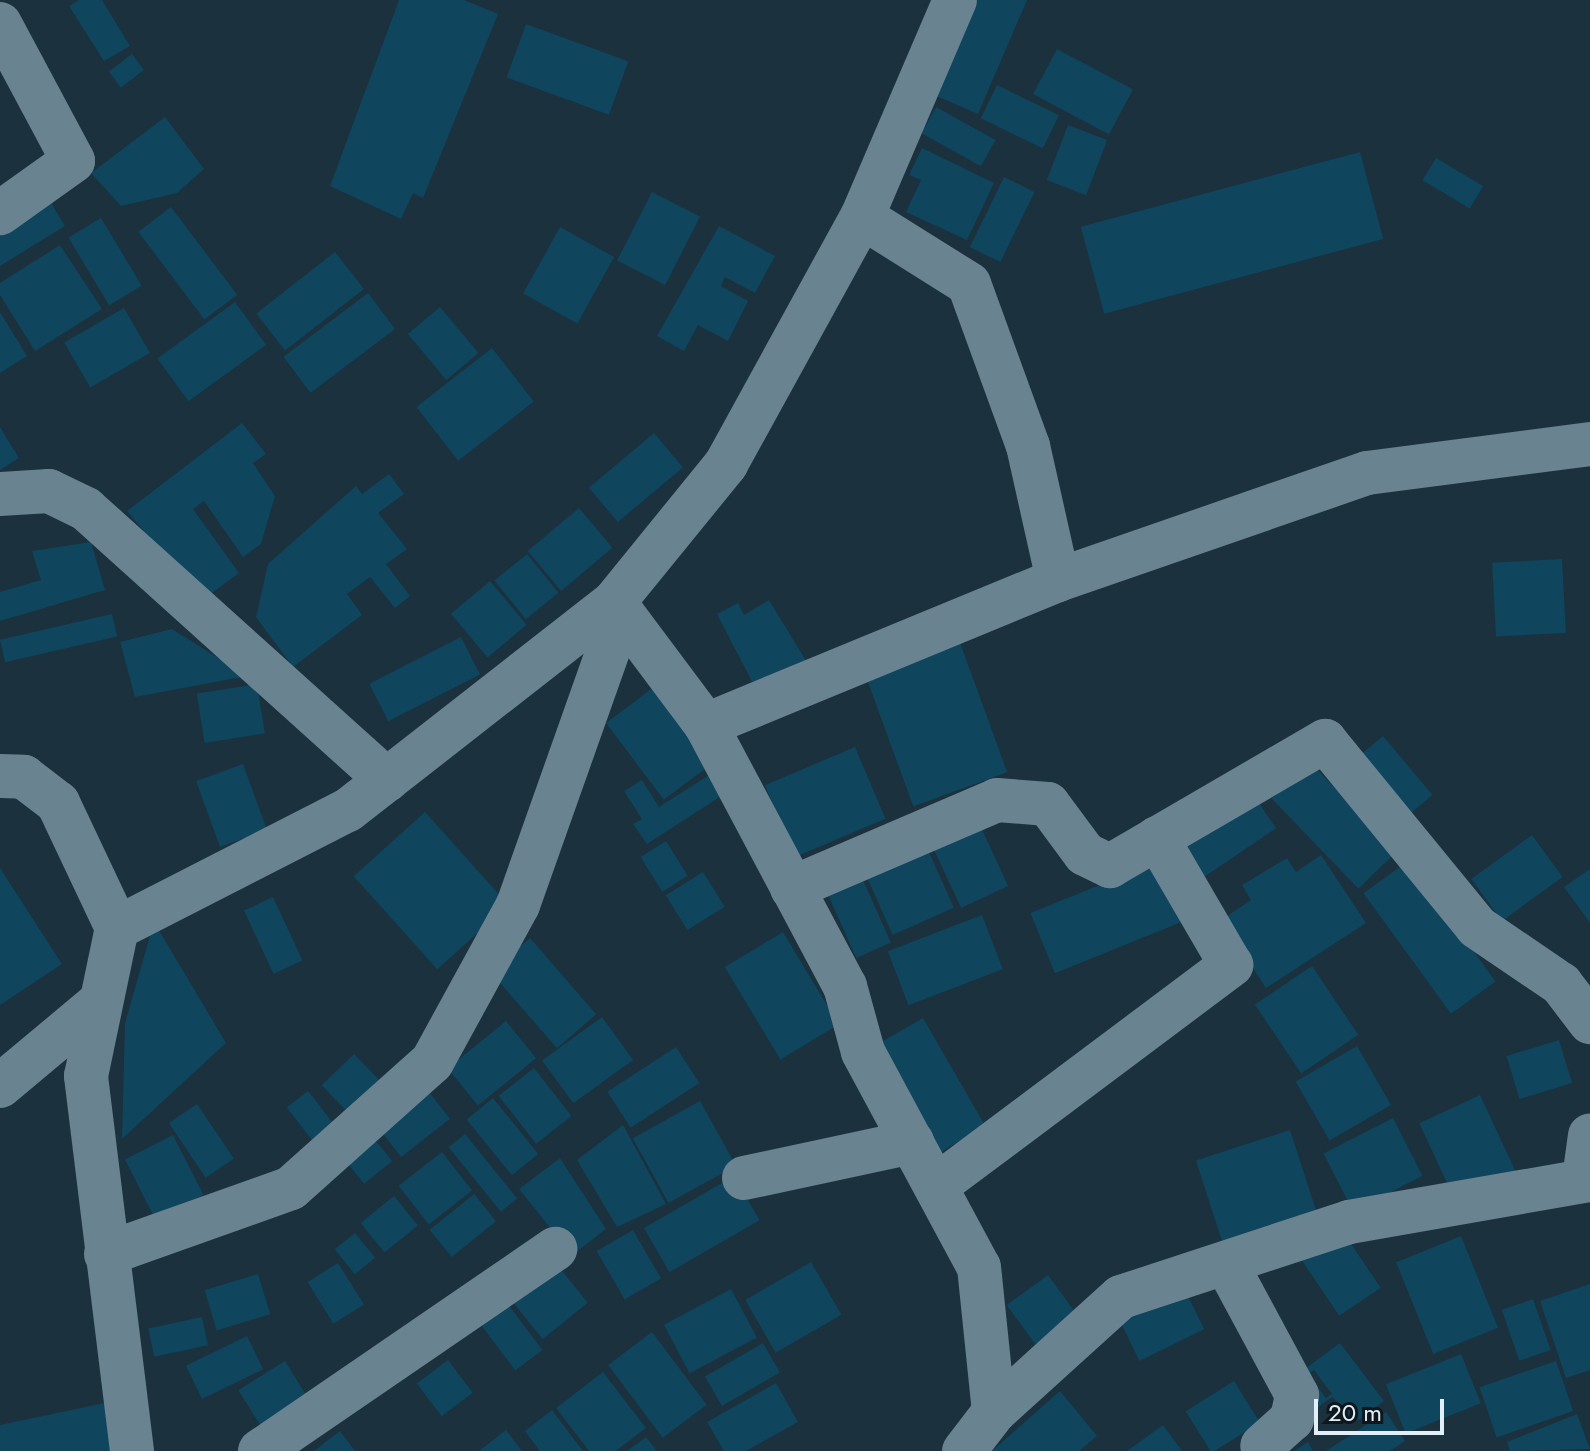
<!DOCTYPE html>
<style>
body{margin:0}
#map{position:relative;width:1590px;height:1451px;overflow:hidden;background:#1b313d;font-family:Jost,sans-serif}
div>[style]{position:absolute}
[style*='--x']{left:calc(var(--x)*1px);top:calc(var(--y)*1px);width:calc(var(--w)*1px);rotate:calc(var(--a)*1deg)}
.building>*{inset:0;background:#0f455d;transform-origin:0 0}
.street>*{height:44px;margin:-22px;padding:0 22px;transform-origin:22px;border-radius:22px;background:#6a8391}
.secondary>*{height:44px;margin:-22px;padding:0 22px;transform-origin:22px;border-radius:22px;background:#6a8391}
span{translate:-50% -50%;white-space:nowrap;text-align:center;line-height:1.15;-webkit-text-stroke:6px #0e171d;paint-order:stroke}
.scale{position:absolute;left:1314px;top:1399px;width:130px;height:36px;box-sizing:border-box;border:4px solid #e2eff7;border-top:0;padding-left:10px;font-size:24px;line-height:28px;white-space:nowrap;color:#e2eff7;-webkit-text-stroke:6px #0e171d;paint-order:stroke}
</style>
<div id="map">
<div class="building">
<div style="clip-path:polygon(79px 0,102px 0,130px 46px,104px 61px,69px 6px)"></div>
<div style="clip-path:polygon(399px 0,464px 0,498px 14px,423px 198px,413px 193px,401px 219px,330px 186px)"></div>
<div style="clip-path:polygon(975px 0,1027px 0,978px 114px,934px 95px)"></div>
<div style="left:526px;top:24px;width:109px;height:57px;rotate:20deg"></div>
<div style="left:1057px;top:49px;width:86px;height:51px;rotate:28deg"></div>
<div style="left:132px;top:54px;width:20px;height:29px;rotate:53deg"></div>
<div style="left:997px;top:85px;width:69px;height:37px;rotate:26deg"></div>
<div style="left:936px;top:107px;width:68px;height:30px;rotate:29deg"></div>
<div style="clip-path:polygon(165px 117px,204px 169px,177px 193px,121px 206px,91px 173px)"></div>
<div style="left:1068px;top:125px;width:42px;height:59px;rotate:21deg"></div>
<div style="clip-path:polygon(922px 148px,994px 183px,967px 240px,906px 212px,921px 180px,909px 175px)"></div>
<div style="left:1360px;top:152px;width:90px;height:289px;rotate:75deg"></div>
<div style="left:1436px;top:158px;width:55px;height:26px;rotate:31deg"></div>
<div style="left:1004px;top:177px;width:34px;height:78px;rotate:26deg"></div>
<div style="clip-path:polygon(44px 191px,65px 226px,0 266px,0 218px)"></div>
<div style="left:652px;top:192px;width:54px;height:77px;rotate:27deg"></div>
<div style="left:171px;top:207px;width:110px;height:41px;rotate:53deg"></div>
<div style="left:101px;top:218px;width:79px;height:38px;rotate:59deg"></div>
<div style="clip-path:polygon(719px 226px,775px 256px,755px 293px,725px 277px,721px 286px,748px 301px,728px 341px,698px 325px,684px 351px,657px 336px)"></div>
<div style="left:560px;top:227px;width:62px;height:76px;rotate:29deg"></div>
<div style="clip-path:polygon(60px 245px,102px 309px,35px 351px,0 295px,0 283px)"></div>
<div style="left:335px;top:252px;width:47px;height:100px;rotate:52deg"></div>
<div style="left:368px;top:293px;width:45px;height:106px;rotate:53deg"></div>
<div style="left:235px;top:302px;width:53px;height:96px;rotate:54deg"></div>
<div style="left:440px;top:307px;width:60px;height:42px;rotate:50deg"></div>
<div style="left:124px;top:308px;width:52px;height:69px;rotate:60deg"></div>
<div style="clip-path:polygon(0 312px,27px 356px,0 373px)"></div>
<div style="left:492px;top:348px;width:68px;height:96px;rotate:52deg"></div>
<div style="clip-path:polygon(242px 423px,266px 454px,253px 463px,275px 496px,261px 544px,243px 557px,204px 501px,193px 509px,239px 573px,212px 593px,191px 587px,127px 511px)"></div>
<div style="clip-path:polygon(0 427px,19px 458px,0 470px)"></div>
<div style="left:654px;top:433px;width:45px;height:85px;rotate:50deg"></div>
<div style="clip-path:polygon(389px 474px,404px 494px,378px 513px,407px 549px,386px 564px,410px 596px,395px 608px,370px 577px,347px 594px,362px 615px,293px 667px,256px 617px,268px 564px,356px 486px,362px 494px)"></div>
<div style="left:579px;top:508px;width:52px;height:67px;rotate:50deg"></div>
<div style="clip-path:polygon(91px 542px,105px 590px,0 621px,0 592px,41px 580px,32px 551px)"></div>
<div style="left:527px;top:554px;width:50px;height:42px;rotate:51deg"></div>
<div style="left:1562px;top:559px;width:74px;height:70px;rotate:87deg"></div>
<div style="left:490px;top:581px;width:57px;height:51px;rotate:50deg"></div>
<div style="clip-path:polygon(769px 600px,808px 664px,759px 695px,717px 614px,738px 603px,744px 615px)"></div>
<div style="left:112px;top:614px;width:23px;height:115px;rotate:77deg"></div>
<div style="clip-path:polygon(172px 629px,247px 676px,135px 697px,120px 642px)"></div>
<div style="left:461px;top:637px;width:42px;height:103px;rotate:63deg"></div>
<div style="left:958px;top:637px;width:144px;height:100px;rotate:70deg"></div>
<div style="left:257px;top:684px;width:50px;height:61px;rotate:81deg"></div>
<div style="left:658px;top:684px;width:96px;height:65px;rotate:53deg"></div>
<div style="left:1383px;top:736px;width:77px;height:42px;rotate:50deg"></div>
<div style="left:855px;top:747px;width:78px;height:98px;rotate:67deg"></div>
<div style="left:1309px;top:761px;width:126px;height:53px;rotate:46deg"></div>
<div style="left:243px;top:764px;width:70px;height:50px;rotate:70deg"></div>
<div style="clip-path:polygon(717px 770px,729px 791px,647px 844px,633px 824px,642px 819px,624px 791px,642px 780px,659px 807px)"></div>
<div style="left:1251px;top:791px;width:45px;height:99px;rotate:56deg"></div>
<div style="left:425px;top:812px;width:125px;height:96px;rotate:48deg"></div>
<div style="left:977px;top:819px;width:74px;height:52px;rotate:65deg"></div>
<div style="left:1532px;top:835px;width:52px;height:75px;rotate:54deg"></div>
<div style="left:666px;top:841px;width:41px;height:30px;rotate:58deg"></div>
<div style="left:925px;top:843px;width:71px;height:67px;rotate:66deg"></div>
<div style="clip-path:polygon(1321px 855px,1366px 923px,1266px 988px,1221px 920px,1251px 900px,1242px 885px,1287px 858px,1296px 872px)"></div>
<div style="left:1164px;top:859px;width:65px;height:144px;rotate:68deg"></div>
<div style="left:1408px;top:861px;width:149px;height:55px;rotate:54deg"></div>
<div style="clip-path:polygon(0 868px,62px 964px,0 1005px)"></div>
<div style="clip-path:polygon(1590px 869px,1590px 923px,1564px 887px)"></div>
<div style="left:703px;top:872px;width:41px;height:44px;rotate:58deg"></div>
<div style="left:860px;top:873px;width:76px;height:38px;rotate:66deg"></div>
<div style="left:273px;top:897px;width:70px;height:32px;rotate:65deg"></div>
<div style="left:982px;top:915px;width:58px;height:101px;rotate:69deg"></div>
<div style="clip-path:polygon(154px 922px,226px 1043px,122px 1139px,125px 1023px)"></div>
<div style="left:783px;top:932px;width:108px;height:68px;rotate:59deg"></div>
<div style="left:530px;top:938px;width:101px;height:52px;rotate:49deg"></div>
<div style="left:1312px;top:966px;width:83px;height:69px;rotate:56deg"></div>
<div style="left:602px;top:1017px;width:53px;height:74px;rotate:54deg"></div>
<div style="left:923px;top:1018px;width:125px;height:52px;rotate:60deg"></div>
<div style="left:506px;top:1021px;width:48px;height:75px;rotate:51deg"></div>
<div style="left:1559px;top:1040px;width:45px;height:55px;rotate:73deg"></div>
<div style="left:1357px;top:1046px;width:68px;height:71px;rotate:60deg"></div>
<div style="left:676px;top:1047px;width:43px;height:82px;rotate:57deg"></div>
<div style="left:354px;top:1054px;width:49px;height:45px;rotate:46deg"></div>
<div style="left:534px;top:1068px;width:61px;height:45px;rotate:52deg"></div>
<div style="left:426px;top:1088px;width:39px;height:62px;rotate:52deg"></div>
<div style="left:308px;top:1091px;width:44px;height:27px;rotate:52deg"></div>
<div style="left:1480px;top:1095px;width:84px;height:67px;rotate:65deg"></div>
<div style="left:493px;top:1098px;width:72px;height:34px;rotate:51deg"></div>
<div style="left:700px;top:1101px;width:74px;height:77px;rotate:61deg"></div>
<div style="left:197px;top:1104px;width:66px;height:34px;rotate:56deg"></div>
<div style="left:1393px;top:1118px;width:65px;height:78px;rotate:63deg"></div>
<div style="clip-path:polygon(623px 1125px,666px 1204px,617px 1227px,577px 1160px)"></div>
<div style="left:367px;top:1130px;width:40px;height:36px;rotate:51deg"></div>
<div style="left:1290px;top:1130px;width:96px;height:99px;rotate:72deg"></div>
<div style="left:465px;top:1134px;width:83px;height:21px;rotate:51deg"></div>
<div style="left:173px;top:1135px;width:67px;height:54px;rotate:63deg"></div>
<div style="left:442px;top:1152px;width:49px;height:55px;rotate:52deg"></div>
<div style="clip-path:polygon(560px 1158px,606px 1229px,572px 1255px,519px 1189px)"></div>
<div style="left:734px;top:1176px;width:51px;height:104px;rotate:60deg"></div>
<div style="left:474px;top:1194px;width:35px;height:57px;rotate:51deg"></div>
<div style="left:394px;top:1196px;width:38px;height:43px;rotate:51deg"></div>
<div style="left:1341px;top:1229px;width:71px;height:50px;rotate:56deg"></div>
<div style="left:633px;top:1230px;width:56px;height:42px;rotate:60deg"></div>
<div style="left:355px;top:1233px;width:32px;height:26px;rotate:51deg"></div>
<div style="left:1461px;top:1236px;width:99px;height:70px;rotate:68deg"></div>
<div style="left:550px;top:1256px;width:60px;height:58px;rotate:51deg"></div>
<div style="left:811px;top:1262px;width:61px;height:76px;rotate:60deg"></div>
<div style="left:338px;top:1263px;width:49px;height:36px;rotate:58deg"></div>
<div style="left:258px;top:1274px;width:42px;height:56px;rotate:73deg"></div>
<div style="left:1048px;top:1275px;width:53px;height:51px;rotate:54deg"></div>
<div style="clip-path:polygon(1590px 1284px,1590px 1370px,1566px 1378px,1540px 1301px)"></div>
<div style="left:1184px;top:1288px;width:46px;height:72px;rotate:64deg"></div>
<div style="left:731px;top:1289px;width:55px;height:76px;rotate:62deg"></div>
<div style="left:1533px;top:1299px;width:54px;height:33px;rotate:71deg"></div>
<div style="left:507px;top:1303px;width:59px;height:34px;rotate:53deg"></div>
<div style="left:202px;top:1317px;width:29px;height:55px;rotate:78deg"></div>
<div style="left:652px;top:1332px;width:91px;height:55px;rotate:53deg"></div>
<div style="left:247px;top:1336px;width:37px;height:68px;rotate:64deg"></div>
<div style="left:763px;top:1343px;width:34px;height:67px;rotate:60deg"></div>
<div style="clip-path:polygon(evenodd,1340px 1343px,1384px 1401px,1359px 1420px,1332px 1397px,1317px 1408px,1294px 1377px,1340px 1343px,1314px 1370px,1332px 1394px,1326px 1398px,1308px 1374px,1314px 1370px)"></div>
<div style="left:1461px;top:1354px;width:53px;height:81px;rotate:68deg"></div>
<div style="left:448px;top:1360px;width:41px;height:39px;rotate:53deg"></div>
<div style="left:285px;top:1361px;width:45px;height:55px;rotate:58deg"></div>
<div style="left:1556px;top:1361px;width:53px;height:81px;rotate:71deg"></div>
<div style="clip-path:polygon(603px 1372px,646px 1428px,616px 1451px,589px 1451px,556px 1408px)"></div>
<div style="left:1234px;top:1381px;width:49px;height:57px;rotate:58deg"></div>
<div style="clip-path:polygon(776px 1383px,798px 1422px,746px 1451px,724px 1451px,707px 1422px)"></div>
<div style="clip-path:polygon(1060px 1391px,1097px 1436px,1079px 1451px,992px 1451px)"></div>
<div style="clip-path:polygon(114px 1401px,121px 1451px,0 1451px,0 1425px)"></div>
<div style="clip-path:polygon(552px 1410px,583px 1451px,540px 1451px,525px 1431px)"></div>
<div style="clip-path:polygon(1386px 1412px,1405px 1441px,1390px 1451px,1326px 1451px)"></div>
<div style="clip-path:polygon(1577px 1414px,1590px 1449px,1510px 1451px,1507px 1442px)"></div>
<div style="clip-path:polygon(1163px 1425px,1182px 1451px,1127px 1451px)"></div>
<div style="clip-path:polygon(506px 1430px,522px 1451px,479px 1451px)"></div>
<div style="clip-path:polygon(340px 1431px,355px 1451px,314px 1451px)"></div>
<div style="clip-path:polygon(646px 1437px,657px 1451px,627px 1451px)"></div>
<div style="clip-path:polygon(1308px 1442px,1313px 1451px,1294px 1451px)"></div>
</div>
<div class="street">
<div style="--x:0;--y:24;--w:155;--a:61.9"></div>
<div style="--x:73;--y:161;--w:90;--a:144.5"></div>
<div style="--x:0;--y:494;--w:49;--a:-3.5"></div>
<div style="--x:49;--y:491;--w:41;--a:25.9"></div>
<div style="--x:86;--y:509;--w:405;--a:42"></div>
<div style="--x:1058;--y:580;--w:327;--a:-19.1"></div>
<div style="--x:1367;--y:473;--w:225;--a:-7.4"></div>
<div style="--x:614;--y:602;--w:154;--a:53.2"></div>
<div style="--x:706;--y:725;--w:296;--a:62"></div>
<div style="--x:845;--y:986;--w:68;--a:74.7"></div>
<div style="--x:863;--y:1052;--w:244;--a:61.7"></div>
<div style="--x:979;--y:1267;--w:146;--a:84.1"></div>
<div style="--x:994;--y:1412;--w:49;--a:127.6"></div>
<div style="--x:706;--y:725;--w:381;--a:-22.4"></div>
<div style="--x:1058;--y:580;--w:137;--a:-102.6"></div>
<div style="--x:1028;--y:446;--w:172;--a:-110"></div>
<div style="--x:969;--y:284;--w:126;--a:-147.9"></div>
<div style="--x:0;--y:776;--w:24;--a:2"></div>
<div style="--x:24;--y:777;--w:43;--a:37.4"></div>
<div style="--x:58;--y:803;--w:138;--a:64.7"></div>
<div style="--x:792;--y:888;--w:223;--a:-23.2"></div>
<div style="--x:997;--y:800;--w:51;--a:4.5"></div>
<div style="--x:1048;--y:804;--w:62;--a:53.5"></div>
<div style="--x:1085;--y:854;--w:28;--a:26"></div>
<div style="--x:1110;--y:866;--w:249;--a:-30.2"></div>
<div style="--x:1325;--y:741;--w:240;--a:50.7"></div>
<div style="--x:1477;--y:927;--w:102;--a:34.2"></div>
<div style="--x:1561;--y:984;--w:48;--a:52.7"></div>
<div style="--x:0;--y:1086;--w:126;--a:-39.9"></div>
<div style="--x:744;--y:1178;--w:172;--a:-12.1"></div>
<div style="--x:1584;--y:1179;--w:44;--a:-82.2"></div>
<div style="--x:936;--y:1186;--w:369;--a:-36.8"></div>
<div style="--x:1231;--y:965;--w:147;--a:-120.2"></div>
<div style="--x:106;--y:1254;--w:196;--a:-19.6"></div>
<div style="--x:291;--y:1188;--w:189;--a:-41.8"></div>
<div style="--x:432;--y:1062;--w:179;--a:-61.3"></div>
<div style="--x:518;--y:905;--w:311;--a:-70.5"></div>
<div style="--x:1227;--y:1265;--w:148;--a:61.7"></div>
<div style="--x:1297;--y:1395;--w:25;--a:102"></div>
<div style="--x:1292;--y:1419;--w:40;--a:138"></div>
<div style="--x:994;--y:1412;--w:171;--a:-42.2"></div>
<div style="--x:1121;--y:1297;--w:240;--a:-18.2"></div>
<div style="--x:1349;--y:1222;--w:245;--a:-9.9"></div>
<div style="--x:260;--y:1451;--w:358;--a:-34.4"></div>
</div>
<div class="secondary">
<div style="--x:132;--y:1451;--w:378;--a:-97"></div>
<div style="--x:86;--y:1076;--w:151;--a:-78.2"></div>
<div style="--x:117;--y:928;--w:259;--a:-27.1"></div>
<div style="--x:348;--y:810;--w:338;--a:-38"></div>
<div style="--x:614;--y:602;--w:178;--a:-50.9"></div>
<div style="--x:726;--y:464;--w:282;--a:-61.2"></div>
<div style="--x:862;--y:217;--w:236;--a:-66.8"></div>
</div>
<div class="scale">20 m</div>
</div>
